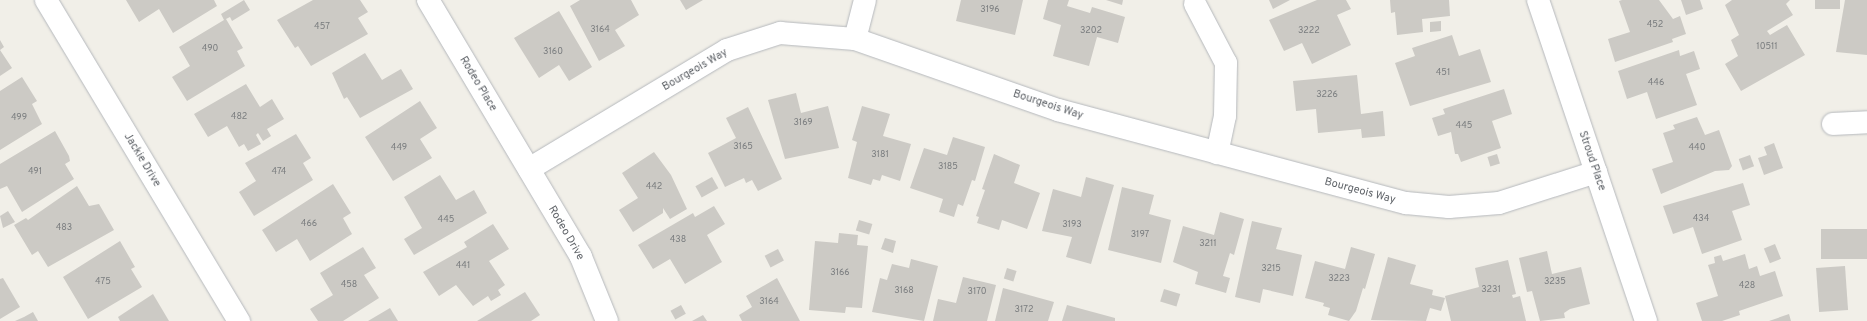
<!DOCTYPE html>
<style>
body{margin:0}
#map{position:relative;width:1867px;height:321px;overflow:hidden;background:#f1efe8;font-family:Overpass,sans-serif}
div>[style]{position:absolute}
[style*='--x']{left:calc(var(--x)*1px);top:calc(var(--y)*1px);width:calc(var(--w)*1px);rotate:calc(var(--a)*1deg)}
.building>*{inset:0;background:#cccac5;transform-origin:0 0}
.roads{filter:drop-shadow(0 0 1px #b5b8bc) drop-shadow(0 0 1px #b5b8bc)}
.minor>*{height:22px;margin:-11px;padding:0 11px;transform-origin:11px;border-radius:11px;background:#fff}
span{translate:-50% -50%;white-space:nowrap;text-align:center;line-height:1.15;-webkit-text-stroke:3px #fff;paint-order:stroke}
.number-label{font-size:9px;color:#7a7d7f}
.number-label span{-webkit-text-stroke-width:0}
.street-label{font-size:11px;color:#5f6368}
</style>
<div id="map">
<div class="building">
<div style="clip-path:polygon(126px 0,214px 0,217px 6px,173px 33px,159px 9px,139px 22px)"></div>
<div style="clip-path:polygon(244px 0,250px 10px,232px 21px,230px 17px,226px 19px,243px 48px,237px 51px,245px 66px,187px 101px,172px 77px,190px 66px,179px 47px,224px 20px,221px 14px)"></div>
<div style="clip-path:polygon(313px 0,360px 0,368px 12px,358px 18px,368px 34px,311px 66px,298px 46px,295px 48px,277px 20px)"></div>
<div style="clip-path:polygon(580px 0,631px 0,639px 15px,615px 30px,625px 46px,599px 61px,570px 6px)"></div>
<div style="clip-path:polygon(680px 0,703px 0,686px 10px)"></div>
<div style="clip-path:polygon(961px 0,1023px 0,1015px 35px,956px 21px)"></div>
<div style="clip-path:polygon(1048px 0,1069px 0,1067px 6px,1090px 13px,1092px 7px,1125px 17px,1118px 43px,1097px 37px,1089px 66px,1053px 56px,1061px 25px,1043px 19px)"></div>
<div style="clip-path:polygon(1106px 0,1123px 0,1122px 5px)"></div>
<div style="clip-path:polygon(1269px 0,1290px 0,1273px 9px)"></div>
<div style="clip-path:polygon(1317px 0,1346px 0,1351px 9px,1337px 15px,1351px 45px,1312px 64px,1302px 43px,1284px 51px,1269px 20px)"></div>
<div style="clip-path:polygon(1390px 0,1449px 0,1450px 16px,1422px 19px,1423px 32px,1397px 35px,1395px 12px,1391px 13px)"></div>
<div style="clip-path:polygon(1622px 0,1659px 0,1673px 19px,1680px 16px,1686px 34px,1672px 39px,1673px 42px,1615px 62px,1608px 39px,1630px 32px,1619px 1px)"></div>
<div style="clip-path:polygon(1681px 0,1700px 0,1703px 9px,1686px 15px)"></div>
<div style="clip-path:polygon(1732px 0,1790px 0,1786px 4px,1793px 15px,1767px 31px,1770px 35px,1787px 25px,1805px 55px,1741px 91px,1725px 64px,1738px 56px,1731px 40px,1739px 35px,1725px 5px)"></div>
<div style="left:1815px;top:0;width:25px;height:9px"></div>
<div style="clip-path:polygon(1845px 0,1867px 0,1867px 55px,1836px 52px)"></div>
<div style="clip-path:polygon(559px 11px,592px 67px,569px 81px,559px 65px,539px 78px,514px 38px)"></div>
<div style="clip-path:polygon(1441px 21px,1441px 31px,1430px 32px,1430px 22px)"></div>
<div style="clip-path:polygon(1452px 35px,1459px 56px,1480px 49px,1491px 82px,1410px 106px,1395px 63px,1415px 56px,1412px 48px)"></div>
<div style="clip-path:polygon(0 40px,4px 47px,0 50px,12px 68px,0 76px)"></div>
<div style="clip-path:polygon(1679px 50px,1680px 56px,1694px 51px,1700px 69px,1686px 74px,1697px 105px,1656px 119px,1647px 92px,1627px 99px,1618px 71px)"></div>
<div style="clip-path:polygon(365px 53px,382px 80px,401px 69px,413px 89px,360px 118px,347px 97px,344px 99px,332px 73px)"></div>
<div style="clip-path:polygon(1357px 75px,1361px 114px,1383px 111px,1385px 136px,1362px 138px,1361px 129px,1318px 133px,1316px 109px,1296px 111px,1293px 81px)"></div>
<div style="clip-path:polygon(22px 77px,37px 101px,32px 104px,42px 124px,0 150px,0 91px)"></div>
<div style="clip-path:polygon(246px 84px,260px 107px,272px 99px,284px 119px,267px 129px,271px 136px,263px 141px,258px 133px,256px 135px,261px 144px,248px 151px,244px 144px,239px 147px,227px 126px,208px 137px,194px 114px)"></div>
<div style="clip-path:polygon(1504px 89px,1512px 114px,1492px 121px,1501px 148px,1461px 162px,1458px 154px,1455px 154px,1451px 132px,1438px 136px,1432px 118px,1445px 114px,1443px 109px)"></div>
<div style="clip-path:polygon(796px 93px,801px 113px,828px 106px,839px 148px,785px 159px,768px 100px)"></div>
<div style="clip-path:polygon(420px 101px,437px 128px,420px 139px,432px 158px,393px 181px,365px 137px)"></div>
<div style="clip-path:polygon(862px 106px,890px 114px,883px 136px,911px 144px,900px 181px,882px 175px,880px 181px,873px 179px,871px 185px,848px 178px,857px 142px,852px 140px)"></div>
<div style="clip-path:polygon(748px 107px,782px 179px,758px 191px,752px 180px,746px 183px,744px 178px,725px 187px,708px 153px,736px 138px,726px 118px)"></div>
<div style="clip-path:polygon(1697px 117px,1705px 135px,1719px 130px,1732px 166px,1729px 170px,1715px 171px,1661px 194px,1652px 169px,1673px 162px,1663px 133px,1675px 129px,1673px 125px)"></div>
<div style="clip-path:polygon(55px 131px,69px 156px,70px 161px,65px 164px,74px 179px,22px 212px,7px 186px,0 189px,0 164px)"></div>
<div style="clip-path:polygon(296px 134px,311px 158px,303px 163px,313px 180px,254px 216px,239px 192px,256px 181px,245px 163px)"></div>
<div style="clip-path:polygon(953px 137px,985px 147px,975px 181px,972px 180px,963px 206px,958px 204px,954px 217px,939px 212px,943px 199px,910px 188px,924px 148px,947px 155px)"></div>
<div style="clip-path:polygon(1774px 143px,1783px 168px,1764px 175px,1758px 158px,1767px 155px,1764px 147px)"></div>
<div style="clip-path:polygon(654px 152px,671px 175px,687px 209px,670px 219px,663px 208px,663px 213px,633px 232px,619px 210px,638px 198px,622px 173px)"></div>
<div style="clip-path:polygon(994px 154px,1020px 165px,1014px 183px,1040px 193px,1027px 229px,1002px 220px,999px 230px,977px 223px,979px 217px,976px 216px,985px 190px,982px 189px)"></div>
<div style="left:1497px;top:154px;width:10px;height:10px;rotate:73deg"></div>
<div style="left:1750px;top:155px;width:12px;height:12px;rotate:70deg"></div>
<div style="clip-path:polygon(440px 175px,456px 200px,474px 190px,487px 213px,414px 255px,404px 239px,422px 228px,404px 197px)"></div>
<div style="left:712px;top:177px;width:13px;height:19px;rotate:61deg"></div>
<div style="clip-path:polygon(1086px 177px,1114px 185px,1091px 264px,1066px 257px,1072px 237px,1042px 231px,1053px 189px,1081px 197px)"></div>
<div style="clip-path:polygon(1743px 183px,1750px 205px,1732px 211px,1742px 240px,1702px 254px,1693px 227px,1673px 234px,1663px 206px)"></div>
<div style="clip-path:polygon(333px 184px,351px 213px,343px 218px,352px 234px,310px 261px,297px 239px,276px 252px,262px 230px)"></div>
<div style="clip-path:polygon(77px 186px,89px 206px,99px 204px,114px 230px,48px 267px,38px 251px,32px 255px,14px 225px,26px 218px,28px 220px)"></div>
<div style="clip-path:polygon(1122px 187px,1154px 195px,1149px 214px,1171px 220px,1161px 263px,1108px 250px)"></div>
<div style="clip-path:polygon(714px 206px,725px 224px,707px 235px,722px 262px,685px 284px,670px 259px,653px 269px,638px 245px,693px 213px,695px 217px)"></div>
<div style="clip-path:polygon(8px 211px,15px 222px,3px 228px,0 216px)"></div>
<div style="clip-path:polygon(1220px 212px,1244px 219px,1234px 255px,1230px 253px,1223px 276px,1230px 278px,1226px 293px,1195px 284px,1198px 272px,1173px 262px,1183px 226px,1214px 235px)"></div>
<div style="left:859px;top:220px;width:14px;height:11px;rotate:17deg"></div>
<div style="clip-path:polygon(1252px 221px,1282px 228px,1276px 249px,1302px 255px,1293px 296px,1263px 289px,1260px 303px,1235px 297px)"></div>
<div style="clip-path:polygon(493px 224px,509px 249px,489px 261px,505px 285px,498px 290px,501px 295px,491px 301px,488px 296px,473px 306px,456px 285px,439px 296px,423px 272px,467px 247px,464px 242px)"></div>
<div style="left:1867px;top:229px;width:30px;height:46px;rotate:90deg"></div>
<div style="clip-path:polygon(839px 233px,858px 235px,857px 245px,868px 246px,862px 308px,846px 307px,845px 313px,809px 310px,815px 241px,838px 243px)"></div>
<div style="clip-path:polygon(885px 238px,896px 241px,893px 253px,881px 249px)"></div>
<div style="clip-path:polygon(120px 241px,135px 267px,131px 269px,142px 287px,88px 319px,63px 277px)"></div>
<div style="left:1775px;top:244px;width:16px;height:12px;rotate:68deg"></div>
<div style="clip-path:polygon(363px 247px,376px 268px,364px 275px,379px 298px,343px 321px,318px 321px,310px 309px,333px 295px,320px 273px)"></div>
<div style="clip-path:polygon(1351px 247px,1375px 254px,1365px 289px,1363px 288px,1356px 311px,1349px 321px,1328px 315px,1330px 308px,1323px 306px,1324px 303px,1305px 298px,1315px 261px,1345px 269px)"></div>
<div style="left:778px;top:249px;width:13px;height:15px;rotate:63deg"></div>
<div style="clip-path:polygon(1547px 251px,1552px 274px,1581px 267px,1590px 304px,1570px 309px,1564px 313px,1565px 318px,1540px 321px,1532px 291px,1527px 292px,1519px 258px)"></div>
<div style="clip-path:polygon(1745px 254px,1749px 269px,1757px 266px,1760px 276px,1775px 271px,1783px 296px,1739px 311px,1740px 315px,1722px 321px,1702px 321px,1696px 303px,1718px 296px,1708px 265px,1715px 263px,1714px 257px,1721px 255px,1723px 261px)"></div>
<div style="clip-path:polygon(1388px 257px,1416px 265px,1410px 284px,1433px 290px,1432px 295px,1445px 298px,1441px 311px,1430px 308px,1426px 321px,1371px 320px)"></div>
<div style="clip-path:polygon(911px 259px,938px 266px,924px 321px,872px 312px,880px 278px,887px 280px,892px 264px,909px 268px)"></div>
<div style="clip-path:polygon(1508px 260px,1516px 294px,1512px 295px,1513px 298px,1520px 296px,1526px 321px,1451px 321px,1445px 296px,1479px 287px,1475px 268px)"></div>
<div style="left:1845px;top:266px;width:44px;height:29px;rotate:86deg"></div>
<div style="left:1007px;top:268px;width:10px;height:11px;rotate:17deg"></div>
<div style="clip-path:polygon(963px 277px,996px 285px,987px 321px,933px 321px,938px 299px,956px 303px)"></div>
<div style="clip-path:polygon(3px 278px,20px 307px,0 319px,0 279px)"></div>
<div style="clip-path:polygon(777px 278px,800px 321px,742px 321px,739px 315px,752px 307px,746px 296px)"></div>
<div style="clip-path:polygon(1003px 288px,1054px 302px,1048px 321px,995px 321px)"></div>
<div style="left:1164px;top:289px;width:17px;height:13px;rotate:17deg"></div>
<div style="clip-path:polygon(525px 292px,540px 315px,531px 321px,477px 321px)"></div>
<div style="clip-path:polygon(153px 294px,169px 321px,120px 321px,118px 317px)"></div>
<div style="left:681px;top:305px;width:10px;height:12px;rotate:61deg"></div>
<div style="clip-path:polygon(1067px 305px,1115px 318px,1115px 321px,1062px 321px)"></div>
<div style="clip-path:polygon(390px 308px,398px 321px,368px 321px)"></div>
<div style="clip-path:polygon(33px 312px,38px 321px,15px 321px,24px 317px)"></div>
<div style="clip-path:polygon(1789px 314px,1791px 321px,1769px 321px)"></div>
<div style="clip-path:polygon(703px 315px,707px 321px,692px 321px)"></div>
</div>
<div class="roads">
<div class="minor">
<div style="--x:46;--y:0;--w:375;--a:59"></div>
<div style="--x:428;--y:0;--w:299;--a:59.2"></div>
<div style="--x:581;--y:257;--w:69;--a:67.9"></div>
<div style="--x:1538;--y:0;--w:339;--a:71.4"></div>
<div style="--x:1195;--y:4;--w:67;--a:62.3"></div>
<div style="--x:1226;--y:63;--w:53;--a:91.1"></div>
<div style="--x:1225;--y:116;--w:38;--a:102"></div>
<div style="--x:855;--y:39;--w:40;--a:-75.6"></div>
<div style="--x:1833;--y:124;--w:34;--a:-3"></div>
<div style="--x:529;--y:169;--w:231;--a:-31"></div>
<div style="--x:727;--y:50;--w:56;--a:-17.8"></div>
<div style="--x:780;--y:33;--w:75;--a:4.6"></div>
<div style="--x:855;--y:39;--w:215;--a:19.3"></div>
<div style="--x:1058;--y:110;--w:360;--a:15"></div>
<div style="--x:1406;--y:203;--w:43;--a:5.3"></div>
<div style="--x:1449;--y:207;--w:50;--a:-4.6"></div>
<div style="--x:1499;--y:203;--w:102;--a:-17.7"></div>
</div>
</div>
<div class="number-label">
<span style="left:990px;top:10px">3196</span>
<span style="left:1655px;top:25px">452</span>
<span style="left:322px;top:27px">457</span>
<span style="left:600px;top:30px">3164</span>
<span style="left:1091px;top:31px">3202</span>
<span style="left:1309px;top:31px">3222</span>
<span style="left:1767px;top:47px">10511</span>
<span style="left:210px;top:49px">490</span>
<span style="left:553px;top:52px">3160</span>
<span style="left:1443px;top:73px">451</span>
<span style="left:1656px;top:83px">446</span>
<span style="left:1327px;top:95px">3226</span>
<span style="left:239px;top:117px">482</span>
<span style="left:19px;top:118px">499</span>
<span style="left:803px;top:123px">3169</span>
<span style="left:1464px;top:126px">445</span>
<span style="left:743px;top:147px">3165</span>
<span style="left:399px;top:148px">449</span>
<span style="left:1697px;top:148px">440</span>
<span style="left:880px;top:155px">3181</span>
<span style="left:948px;top:167px">3185</span>
<span style="left:35px;top:172px">491</span>
<span style="left:279px;top:172px">474</span>
<span style="left:654px;top:187px">442</span>
<span style="left:1701px;top:219px">434</span>
<span style="left:446px;top:220px">445</span>
<span style="left:309px;top:224px">466</span>
<span style="left:1072px;top:225px">3193</span>
<span style="left:64px;top:228px">483</span>
<span style="left:1140px;top:235px">3197</span>
<span style="left:678px;top:240px">438</span>
<span style="left:1208px;top:244px">3211</span>
<span style="left:463px;top:266px">441</span>
<span style="left:1271px;top:269px">3215</span>
<span style="left:840px;top:273px">3166</span>
<span style="left:1339px;top:279px">3223</span>
<span style="left:103px;top:282px">475</span>
<span style="left:1555px;top:282px">3235</span>
<span style="left:349px;top:285px">458</span>
<span style="left:1747px;top:286px">428</span>
<span style="left:1491px;top:290px">3231</span>
<span style="left:904px;top:291px">3168</span>
<span style="left:977px;top:292px">3170</span>
<span style="left:769px;top:302px">3164</span>
<span style="left:1024px;top:310px">3172</span>
</div>
<div class="street-label">
<span style="left:695px;top:70px;rotate:-30deg">Bourgeois Way</span>
<span style="left:478px;top:84px;rotate:59deg">Rodeo Place</span>
<span style="left:1048px;top:105px;rotate:18deg">Bourgeois Way</span>
<span style="left:142px;top:160px;rotate:59deg">Jackie Drive</span>
<span style="left:1592px;top:161px;rotate:71deg">Stroud Place</span>
<span style="left:1360px;top:191px;rotate:15deg">Bourgeois Way</span>
<span style="left:566px;top:233px;rotate:60deg">Rodeo Drive</span>
</div>
</div>
